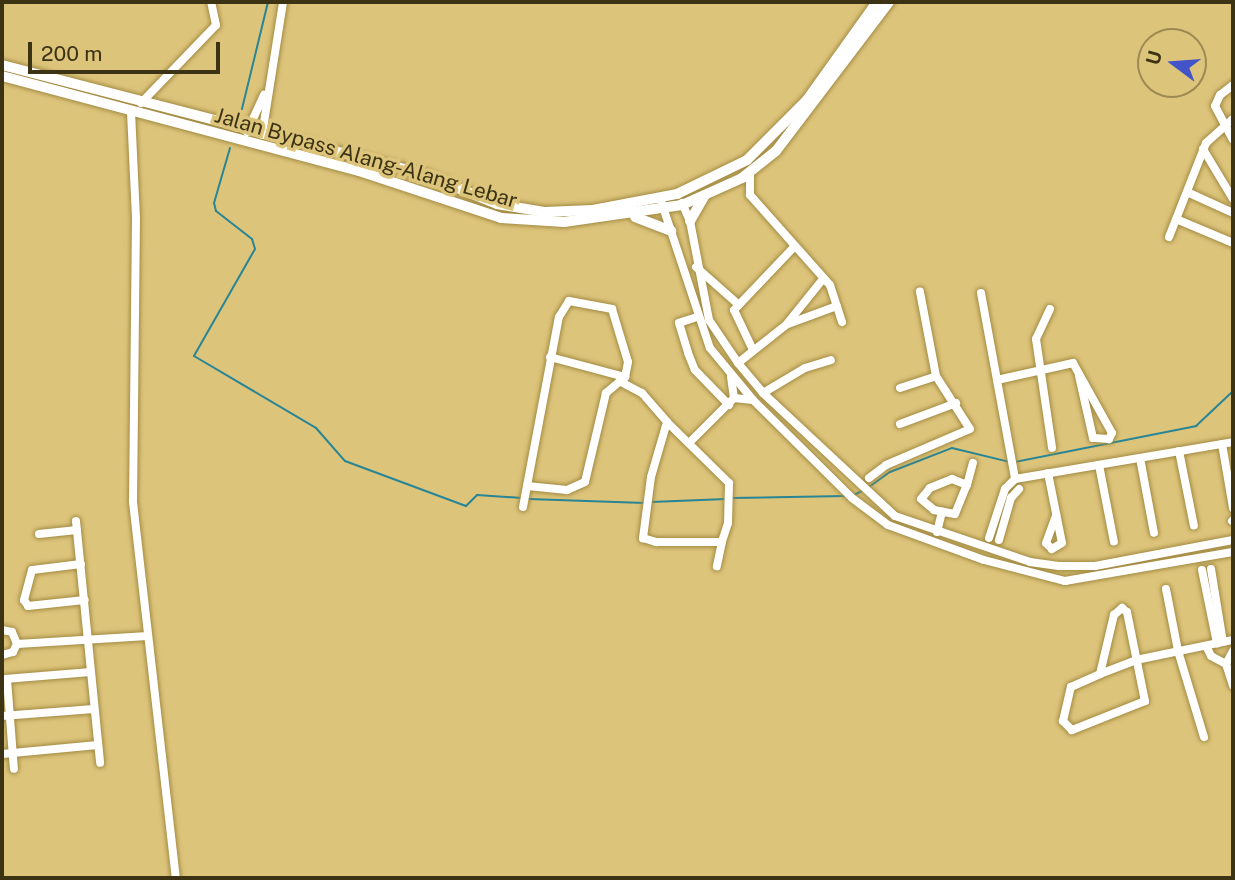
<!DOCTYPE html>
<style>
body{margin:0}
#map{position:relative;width:1235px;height:880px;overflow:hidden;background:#ddc47b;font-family:"Public Sans",sans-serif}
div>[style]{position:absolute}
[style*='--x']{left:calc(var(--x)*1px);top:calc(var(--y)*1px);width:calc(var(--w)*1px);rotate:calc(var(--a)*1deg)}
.stream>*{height:2px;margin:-1px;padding:0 1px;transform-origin:1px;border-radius:1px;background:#288595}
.roads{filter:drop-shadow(0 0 2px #a38b43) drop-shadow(0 0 2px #a38b43)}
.minor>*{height:8px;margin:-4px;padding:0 4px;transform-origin:4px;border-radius:4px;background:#fff}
.highway>*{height:10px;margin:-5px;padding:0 5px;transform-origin:5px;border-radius:5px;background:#fff}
span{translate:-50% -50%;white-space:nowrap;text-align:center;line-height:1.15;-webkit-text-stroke:7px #ddc47b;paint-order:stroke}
.street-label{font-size:21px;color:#3c3314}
.frame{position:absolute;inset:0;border:4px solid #3c3314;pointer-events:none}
.north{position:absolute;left:1137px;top:28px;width:70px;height:70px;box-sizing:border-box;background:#ddc47b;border:2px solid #9d8a52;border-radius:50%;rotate:286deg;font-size:19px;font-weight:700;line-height:28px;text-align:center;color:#3c3314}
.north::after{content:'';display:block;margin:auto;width:24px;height:32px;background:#4254c8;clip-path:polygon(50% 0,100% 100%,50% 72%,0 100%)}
.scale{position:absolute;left:28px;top:42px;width:192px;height:32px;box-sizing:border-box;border:4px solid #3c3314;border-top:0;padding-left:9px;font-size:21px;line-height:24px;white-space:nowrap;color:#3c3314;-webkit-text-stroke:5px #ddc47b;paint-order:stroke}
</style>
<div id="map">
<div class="stream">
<div style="--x:240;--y:117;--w:118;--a:-76.3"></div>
<div style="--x:230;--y:148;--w:57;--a:106.2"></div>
<div style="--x:214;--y:203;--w:8;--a:76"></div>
<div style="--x:216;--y:211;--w:46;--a:37.9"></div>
<div style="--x:252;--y:239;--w:10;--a:73"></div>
<div style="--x:255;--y:249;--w:123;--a:119.7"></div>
<div style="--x:194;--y:356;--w:142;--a:30.5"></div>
<div style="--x:316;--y:428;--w:44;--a:48.7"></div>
<div style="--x:345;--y:461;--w:129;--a:20.4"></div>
<div style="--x:466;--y:506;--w:16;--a:-45"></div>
<div style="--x:477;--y:495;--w:46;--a:3.7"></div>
<div style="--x:1015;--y:462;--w:185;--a:-11.2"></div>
<div style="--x:1196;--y:426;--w:51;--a:-43.4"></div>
<div style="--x:869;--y:487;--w:26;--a:-36"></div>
<div style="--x:890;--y:472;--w:66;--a:-21.2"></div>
<div style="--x:952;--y:448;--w:60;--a:13.6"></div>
<div style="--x:854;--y:495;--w:11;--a:-27"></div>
<div style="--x:731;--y:498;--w:114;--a:-1"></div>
<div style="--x:529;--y:499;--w:116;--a:2"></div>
<div style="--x:651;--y:502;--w:75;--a:-2.3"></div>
</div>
<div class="roads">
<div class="minor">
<div style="--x:1233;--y:85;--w:16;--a:142"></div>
<div style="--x:1220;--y:95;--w:12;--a:114"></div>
<div style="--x:1215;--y:106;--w:38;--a:62"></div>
<div style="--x:141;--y:103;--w:108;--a:-46.1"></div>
<div style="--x:216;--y:25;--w:24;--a:-102"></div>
<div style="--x:131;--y:112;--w:106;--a:87.3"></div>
<div style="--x:136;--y:218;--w:284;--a:90.6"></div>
<div style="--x:133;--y:502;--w:378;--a:83.5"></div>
<div style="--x:247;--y:132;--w:41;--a:-65.3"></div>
<div style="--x:262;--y:135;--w:135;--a:-81"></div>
<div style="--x:1203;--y:149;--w:58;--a:59"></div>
<div style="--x:750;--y:172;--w:23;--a:90"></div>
<div style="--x:750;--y:195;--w:120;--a:48.4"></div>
<div style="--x:830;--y:285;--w:39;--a:72"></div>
<div style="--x:1187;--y:192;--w:51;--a:24.5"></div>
<div style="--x:660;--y:198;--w:158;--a:71.6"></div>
<div style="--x:710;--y:348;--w:67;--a:50.4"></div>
<div style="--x:753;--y:400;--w:139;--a:44.7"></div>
<div style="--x:852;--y:498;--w:45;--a:36.9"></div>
<div style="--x:888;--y:525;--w:102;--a:20"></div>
<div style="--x:984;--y:560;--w:84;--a:14.5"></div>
<div style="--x:1065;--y:581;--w:170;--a:-9.8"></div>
<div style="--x:682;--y:203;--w:20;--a:66"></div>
<div style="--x:690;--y:221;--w:101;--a:79.1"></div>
<div style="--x:709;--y:320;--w:52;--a:56"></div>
<div style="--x:738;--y:363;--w:39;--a:50"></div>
<div style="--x:763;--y:393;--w:180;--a:43"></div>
<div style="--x:895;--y:516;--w:143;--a:18.8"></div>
<div style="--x:1030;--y:562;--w:29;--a:8"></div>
<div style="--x:1059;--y:566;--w:36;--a:0"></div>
<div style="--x:1095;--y:566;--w:140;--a:-10.7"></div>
<div style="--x:1176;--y:219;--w:62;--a:22.8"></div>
<div style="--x:1169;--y:237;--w:101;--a:-68.5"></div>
<div style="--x:1206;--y:143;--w:36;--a:-42"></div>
<div style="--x:696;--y:267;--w:57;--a:41.5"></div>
<div style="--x:981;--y:293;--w:189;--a:79.6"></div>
<div style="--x:1050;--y:309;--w:33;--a:115"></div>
<div style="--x:1036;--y:339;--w:110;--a:81.6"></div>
<div style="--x:697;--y:317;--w:19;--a:162"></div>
<div style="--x:679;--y:323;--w:31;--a:73"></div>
<div style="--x:688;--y:353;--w:18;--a:68"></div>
<div style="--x:695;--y:370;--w:49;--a:45.8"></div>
<div style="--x:788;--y:324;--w:52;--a:-20.2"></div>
<div style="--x:753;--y:350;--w:44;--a:-115.4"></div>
<div style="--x:734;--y:310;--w:88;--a:-46.4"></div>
<div style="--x:550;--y:357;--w:78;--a:14.9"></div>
<div style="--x:738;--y:363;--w:61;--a:-38.4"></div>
<div style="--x:786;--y:325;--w:59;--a:-51.2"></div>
<div style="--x:731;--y:377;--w:21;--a:82"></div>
<div style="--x:734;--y:398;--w:19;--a:6"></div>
<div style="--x:997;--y:380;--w:78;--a:-12.6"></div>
<div style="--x:1073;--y:363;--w:80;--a:60.9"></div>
<div style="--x:1112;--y:433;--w:7;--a:117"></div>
<div style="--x:1109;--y:439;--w:16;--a:-176"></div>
<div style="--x:1093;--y:438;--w:64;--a:-102.7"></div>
<div style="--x:621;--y:382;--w:24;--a:28"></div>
<div style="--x:642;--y:393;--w:38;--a:49"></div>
<div style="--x:667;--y:422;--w:57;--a:106.2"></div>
<div style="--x:651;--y:477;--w:62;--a:97.5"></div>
<div style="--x:643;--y:538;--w:14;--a:17"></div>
<div style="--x:656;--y:542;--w:66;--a:0"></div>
<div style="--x:722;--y:542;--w:25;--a:102"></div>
<div style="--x:900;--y:388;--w:38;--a:-18"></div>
<div style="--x:763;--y:393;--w:49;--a:-30.8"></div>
<div style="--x:805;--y:368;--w:27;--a:-17"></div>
<div style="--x:667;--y:422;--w:87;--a:44.5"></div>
<div style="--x:729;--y:483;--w:40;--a:91.4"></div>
<div style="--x:728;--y:523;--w:20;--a:108"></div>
<div style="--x:900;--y:424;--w:60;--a:-20.6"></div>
<div style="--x:691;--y:441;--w:61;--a:-45"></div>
<div style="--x:1222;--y:444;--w:65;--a:80.2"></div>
<div style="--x:1179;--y:451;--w:76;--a:78.7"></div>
<div style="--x:1140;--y:458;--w:76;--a:79.4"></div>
<div style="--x:1099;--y:465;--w:78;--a:79"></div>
<div style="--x:1048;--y:473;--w:71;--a:78.7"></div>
<div style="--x:1062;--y:543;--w:12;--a:149"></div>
<div style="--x:1052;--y:549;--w:8;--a:-135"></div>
<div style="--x:1046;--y:543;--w:30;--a:-70"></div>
<div style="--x:869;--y:478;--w:21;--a:-37"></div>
<div style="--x:886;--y:465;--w:91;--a:-23.2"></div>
<div style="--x:970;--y:429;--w:63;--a:-122.7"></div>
<div style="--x:936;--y:376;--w:86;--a:-100.8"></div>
<div style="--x:967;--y:485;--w:16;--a:-158"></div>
<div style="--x:952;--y:479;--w:24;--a:158"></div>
<div style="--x:930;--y:488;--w:14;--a:129"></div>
<div style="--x:921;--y:499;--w:17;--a:40"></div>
<div style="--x:934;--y:510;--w:21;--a:11"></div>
<div style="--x:955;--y:514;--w:31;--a:-68"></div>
<div style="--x:967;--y:485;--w:23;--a:-75"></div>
<div style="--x:523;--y:507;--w:193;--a:-79.3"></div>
<div style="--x:559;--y:317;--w:19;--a:-58"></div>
<div style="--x:569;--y:301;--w:44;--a:10.5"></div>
<div style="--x:612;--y:309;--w:55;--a:73.2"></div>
<div style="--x:628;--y:362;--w:15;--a:101"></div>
<div style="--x:625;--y:377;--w:25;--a:140"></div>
<div style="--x:606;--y:393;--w:91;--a:103.3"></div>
<div style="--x:585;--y:482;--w:20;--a:156"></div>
<div style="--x:567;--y:490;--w:40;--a:-174.3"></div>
<div style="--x:76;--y:521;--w:243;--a:84.3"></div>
<div style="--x:1232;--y:521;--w:1;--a:-45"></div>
<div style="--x:937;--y:532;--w:21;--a:-76"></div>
<div style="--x:39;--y:534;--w:38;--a:-6"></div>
<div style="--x:989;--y:538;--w:52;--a:-71.9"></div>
<div style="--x:1005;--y:489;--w:14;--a:-45"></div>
<div style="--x:1015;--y:479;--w:221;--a:-9.6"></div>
<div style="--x:999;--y:540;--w:44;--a:-74.1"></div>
<div style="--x:1011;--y:498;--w:12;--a:-48"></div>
<div style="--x:81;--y:564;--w:49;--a:173"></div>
<div style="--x:32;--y:570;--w:31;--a:105"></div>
<div style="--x:24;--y:600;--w:7;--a:56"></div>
<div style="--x:28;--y:606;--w:57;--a:-6"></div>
<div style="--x:1211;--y:569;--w:74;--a:80.7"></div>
<div style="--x:1202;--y:570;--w:75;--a:78.4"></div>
<div style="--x:1166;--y:589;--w:63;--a:79"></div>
<div style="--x:1178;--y:651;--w:90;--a:73.2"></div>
<div style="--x:1122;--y:608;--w:6;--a:39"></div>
<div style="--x:1127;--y:612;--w:91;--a:78.6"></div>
<div style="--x:1145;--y:701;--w:79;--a:158.3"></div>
<div style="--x:1072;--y:730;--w:13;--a:-135"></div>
<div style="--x:1063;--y:721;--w:35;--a:-77"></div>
<div style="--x:1071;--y:687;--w:32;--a:-24"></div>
<div style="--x:1100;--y:674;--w:61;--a:-76.7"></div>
<div style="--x:1114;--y:615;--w:11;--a:-41"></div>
<div style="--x:2;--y:630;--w:10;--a:11"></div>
<div style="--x:12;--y:632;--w:13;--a:67"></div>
<div style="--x:17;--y:644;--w:9;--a:117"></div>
<div style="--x:13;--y:652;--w:11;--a:165"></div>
<div style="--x:17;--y:644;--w:131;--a:-3.5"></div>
<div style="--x:1206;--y:646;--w:11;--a:63"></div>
<div style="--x:1211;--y:656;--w:17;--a:28"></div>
<div style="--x:1226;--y:664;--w:23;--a:72"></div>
<div style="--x:1226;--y:664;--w:15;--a:-62"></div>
<div style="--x:1100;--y:674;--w:39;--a:-21"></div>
<div style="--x:1136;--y:660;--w:99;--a:-11.7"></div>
<div style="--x:5;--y:679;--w:86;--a:-4.7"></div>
<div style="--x:7;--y:679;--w:90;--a:85.6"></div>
<div style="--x:2;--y:716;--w:92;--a:-4.4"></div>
<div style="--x:2;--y:754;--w:96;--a:-5.4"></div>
</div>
<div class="highway">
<div style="--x:2;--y:65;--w:438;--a:14.5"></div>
<div style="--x:426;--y:175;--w:77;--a:22.2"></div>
<div style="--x:497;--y:204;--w:49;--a:9.5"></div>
<div style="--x:545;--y:212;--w:48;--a:-2.4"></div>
<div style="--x:593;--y:210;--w:86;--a:-10.8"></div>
<div style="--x:677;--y:194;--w:78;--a:-25.9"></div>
<div style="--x:747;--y:160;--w:85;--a:-45"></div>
<div style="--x:807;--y:100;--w:120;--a:-54.5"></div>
<div style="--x:2;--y:76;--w:369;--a:14.9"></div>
<div style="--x:359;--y:171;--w:150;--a:18.3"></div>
<div style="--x:501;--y:218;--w:63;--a:3.6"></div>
<div style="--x:564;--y:222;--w:119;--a:-8.2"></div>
<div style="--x:682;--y:205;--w:66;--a:-24.2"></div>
<div style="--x:742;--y:178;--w:43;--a:-38.5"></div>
<div style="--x:776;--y:151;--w:187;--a:-52.8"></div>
<div style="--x:635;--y:217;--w:39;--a:21"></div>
<div style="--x:690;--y:221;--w:30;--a:-60"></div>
</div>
</div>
<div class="street-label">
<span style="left:366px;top:158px;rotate:16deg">Jalan Bypass Alang-Alang Lebar</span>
</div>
<div class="frame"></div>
<div class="north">U</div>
<div class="scale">200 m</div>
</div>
